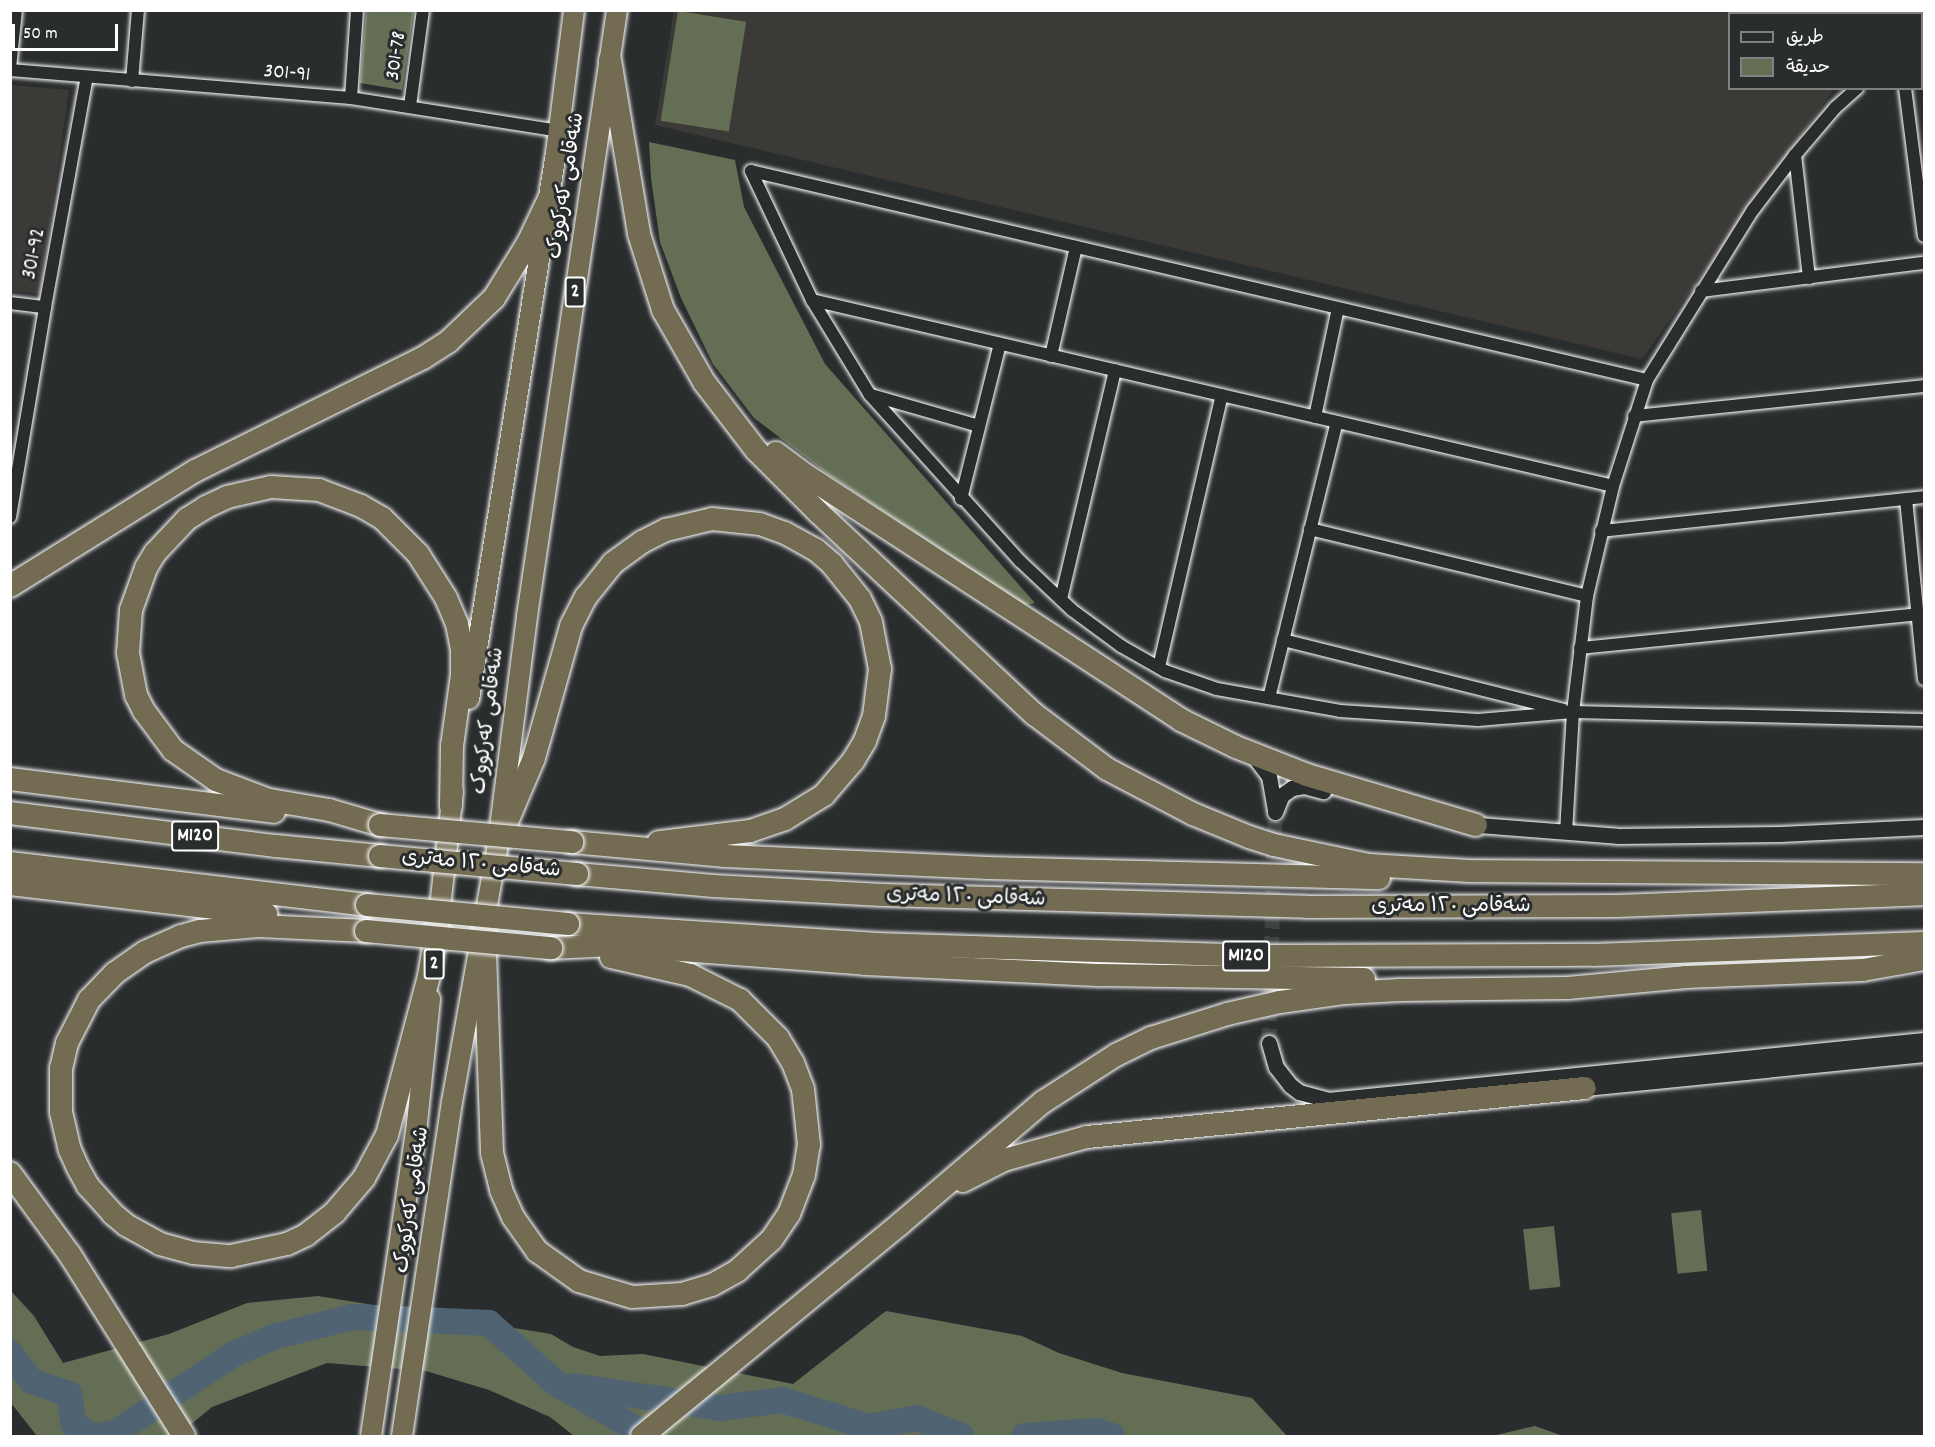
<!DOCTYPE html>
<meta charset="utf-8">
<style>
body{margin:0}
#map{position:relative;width:1935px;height:1447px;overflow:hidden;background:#2a2d2e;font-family:Dekko,"Playpen Sans Arabic",sans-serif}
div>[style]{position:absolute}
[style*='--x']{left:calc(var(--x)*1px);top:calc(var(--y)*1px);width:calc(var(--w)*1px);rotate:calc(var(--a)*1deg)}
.built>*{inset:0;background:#3c3a37}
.green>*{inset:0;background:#646e54;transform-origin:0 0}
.river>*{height:26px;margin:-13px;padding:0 13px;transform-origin:13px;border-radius:13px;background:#4f6373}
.tertiary-tunnel>*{height:15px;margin-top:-7.5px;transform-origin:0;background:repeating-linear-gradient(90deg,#3f4243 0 15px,transparent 0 23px)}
.roads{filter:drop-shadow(0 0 2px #fff) drop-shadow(0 0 2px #fff)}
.minor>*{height:12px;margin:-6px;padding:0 6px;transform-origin:6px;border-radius:6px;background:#2a2d2e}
.tertiary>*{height:15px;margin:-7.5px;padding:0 7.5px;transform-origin:7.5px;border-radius:7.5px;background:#2a2d2e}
.trunk>*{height:20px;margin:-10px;padding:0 10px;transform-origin:10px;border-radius:10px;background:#736b52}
.motorway>*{height:22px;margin:-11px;padding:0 11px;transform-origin:11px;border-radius:11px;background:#736b52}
.bridges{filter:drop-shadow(0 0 2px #fff) drop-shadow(0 0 2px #fff)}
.motorway-bridge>*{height:22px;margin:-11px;padding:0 11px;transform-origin:11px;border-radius:11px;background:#736b52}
span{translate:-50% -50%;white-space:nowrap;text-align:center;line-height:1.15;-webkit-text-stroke:6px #2a2d2e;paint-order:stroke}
.shield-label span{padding:2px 4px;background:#2a2d2e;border:2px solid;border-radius:4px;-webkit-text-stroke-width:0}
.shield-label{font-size:20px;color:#fff;font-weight:700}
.street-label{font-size:21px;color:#fff}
.frame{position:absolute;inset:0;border:12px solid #fff;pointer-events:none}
.legend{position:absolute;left:1728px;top:12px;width:195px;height:78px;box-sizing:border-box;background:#2a2d2e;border:2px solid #7f8182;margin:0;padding:8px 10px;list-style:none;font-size:18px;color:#fff}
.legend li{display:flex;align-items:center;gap:12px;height:30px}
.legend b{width:30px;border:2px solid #7f8182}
.scale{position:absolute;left:12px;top:24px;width:106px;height:27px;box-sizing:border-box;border:3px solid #fff;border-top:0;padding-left:8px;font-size:18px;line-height:21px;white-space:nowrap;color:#fff;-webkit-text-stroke:4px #2a2d2e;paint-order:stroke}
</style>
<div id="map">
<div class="built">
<div style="clip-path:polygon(674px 11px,1890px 11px,1887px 14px,1730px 14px,1730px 88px,1834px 89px,1642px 359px,655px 125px)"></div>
<div style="clip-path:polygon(11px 85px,69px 90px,40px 294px,11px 291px)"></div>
</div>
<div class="green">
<div style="clip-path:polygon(366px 11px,414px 11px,402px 90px,360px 83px)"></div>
<div style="left:678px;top:11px;width:69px;height:111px;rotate:9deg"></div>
<div style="clip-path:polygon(649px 142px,735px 160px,744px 207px,825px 364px,1035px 603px,1024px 605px,829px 475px,754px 418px,713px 364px,681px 298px,660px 242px,651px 178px)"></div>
<div style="left:1701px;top:1210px;width:61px;height:30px;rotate:84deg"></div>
<div style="left:1554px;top:1226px;width:61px;height:31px;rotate:84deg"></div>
<div style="clip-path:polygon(11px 1291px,34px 1316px,63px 1363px,169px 1334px,247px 1303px,318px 1296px,551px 1334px,573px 1347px,600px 1356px,643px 1354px,793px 1384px,886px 1311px,1022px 1336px,1059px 1353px,1122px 1373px,1252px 1398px,1287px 1436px,574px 1436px,550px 1417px,489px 1390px,426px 1371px,327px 1363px,212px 1407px,177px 1436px,37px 1436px,11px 1403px)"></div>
<div style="clip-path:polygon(1535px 1426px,1563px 1436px,1492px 1436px)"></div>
</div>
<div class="river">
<div style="--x:10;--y:1353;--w:35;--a:53"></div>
<div style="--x:31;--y:1381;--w:40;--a:18.9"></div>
<div style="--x:69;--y:1394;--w:30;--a:81"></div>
<div style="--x:74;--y:1424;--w:22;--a:34"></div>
<div style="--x:573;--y:1386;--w:150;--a:8.5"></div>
<div style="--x:721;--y:1408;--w:62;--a:-7.5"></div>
<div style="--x:782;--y:1400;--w:91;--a:17.2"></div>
<div style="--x:869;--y:1427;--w:49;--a:-10.6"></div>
<div style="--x:917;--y:1418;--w:48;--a:22.2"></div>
<div style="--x:95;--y:1436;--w:20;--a:-9"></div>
<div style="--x:115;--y:1433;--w:141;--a:-33.7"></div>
<div style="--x:232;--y:1355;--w:45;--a:-23.7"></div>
<div style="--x:273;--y:1337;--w:81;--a:-14.2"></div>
<div style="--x:352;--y:1317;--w:137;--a:2.5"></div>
<div style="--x:489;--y:1323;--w:91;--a:41.9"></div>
<div style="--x:557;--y:1384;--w:106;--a:29.5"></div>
<div style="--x:1024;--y:1436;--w:72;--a:-4"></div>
<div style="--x:1096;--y:1431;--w:17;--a:17"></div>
</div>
<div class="tertiary-tunnel">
<div style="--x:1269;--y:1043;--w:231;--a:-88.5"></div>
</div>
<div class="roads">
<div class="minor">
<div style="--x:1922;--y:31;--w:4;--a:-56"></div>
<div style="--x:10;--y:68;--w:58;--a:-84.1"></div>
<div style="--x:10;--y:70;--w:342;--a:4.7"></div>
<div style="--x:351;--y:98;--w:211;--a:9"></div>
<div style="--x:1922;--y:72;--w:2;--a:0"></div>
<div style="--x:132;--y:81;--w:71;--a:-85.2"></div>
<div style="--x:1905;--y:88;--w:149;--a:82.7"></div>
<div style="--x:351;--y:98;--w:88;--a:-86.1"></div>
<div style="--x:410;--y:106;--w:97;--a:-82.3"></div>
<div style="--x:1795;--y:155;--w:124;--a:83.5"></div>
<div style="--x:751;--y:171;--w:143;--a:64.7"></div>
<div style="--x:812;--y:300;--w:111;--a:58.6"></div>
<div style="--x:870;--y:395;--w:224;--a:47.9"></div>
<div style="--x:1020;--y:561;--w:71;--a:43.3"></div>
<div style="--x:1072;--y:610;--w:61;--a:36.3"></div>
<div style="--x:1121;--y:646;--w:51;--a:29.6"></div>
<div style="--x:1165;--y:671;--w:55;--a:19.1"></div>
<div style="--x:1217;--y:689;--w:125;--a:10.1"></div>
<div style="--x:1340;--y:711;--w:138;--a:3.7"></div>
<div style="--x:1478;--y:720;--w:95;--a:-4.8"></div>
<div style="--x:1573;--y:712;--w:351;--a:1.3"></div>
<div style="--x:751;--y:171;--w:920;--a:13.13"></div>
<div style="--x:1701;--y:291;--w:225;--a:-7.2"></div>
<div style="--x:812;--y:300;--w:822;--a:13.07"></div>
<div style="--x:10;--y:303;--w:35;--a:7"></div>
<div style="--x:1051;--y:356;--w:112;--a:-77.1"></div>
<div style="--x:871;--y:395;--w:112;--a:16"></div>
<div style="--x:1634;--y:416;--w:292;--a:-5.9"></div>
<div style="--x:1315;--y:417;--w:111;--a:-78.1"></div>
<div style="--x:961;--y:499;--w:160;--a:-75.9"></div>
<div style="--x:1906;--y:499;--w:181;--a:84.3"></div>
<div style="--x:10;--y:517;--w:213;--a:-80.5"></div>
<div style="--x:45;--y:307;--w:234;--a:-79.7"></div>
<div style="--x:1310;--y:529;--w:285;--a:13.6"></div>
<div style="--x:1601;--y:531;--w:325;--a:-6"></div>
<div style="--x:1061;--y:599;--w:235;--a:-76.7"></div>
<div style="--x:1283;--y:640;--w:289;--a:14"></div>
<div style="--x:1580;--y:648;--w:341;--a:-5.7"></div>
<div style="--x:1159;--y:667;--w:279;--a:-77"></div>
<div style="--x:1269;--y:698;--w:284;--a:-76.2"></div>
<div style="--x:1566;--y:833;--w:121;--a:-86.7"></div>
<div style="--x:1573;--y:712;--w:117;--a:-83.1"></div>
<div style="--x:1587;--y:596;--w:113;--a:-76.7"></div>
<div style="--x:1613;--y:486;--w:111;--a:-72.2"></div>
<div style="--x:1647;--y:380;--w:200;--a:-58.1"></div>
<div style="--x:1753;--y:210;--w:69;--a:-52.6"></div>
<div style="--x:1795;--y:155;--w:62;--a:-49.6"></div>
<div style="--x:1835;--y:108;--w:30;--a:-42"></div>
</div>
<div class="tertiary">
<div style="--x:1253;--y:755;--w:26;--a:53"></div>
<div style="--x:1269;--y:776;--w:34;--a:80"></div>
<div style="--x:1275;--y:812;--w:18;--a:-68"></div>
<div style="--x:1282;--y:795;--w:12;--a:-35"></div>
<div style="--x:1292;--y:788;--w:12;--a:-9"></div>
<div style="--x:1304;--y:786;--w:20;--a:15"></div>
<div style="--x:1466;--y:824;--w:151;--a:4.5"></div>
<div style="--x:1617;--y:836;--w:163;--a:-0.7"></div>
<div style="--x:1780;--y:834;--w:144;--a:-2.8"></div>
<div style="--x:1269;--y:1043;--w:25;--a:74"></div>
<div style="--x:1276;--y:1067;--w:23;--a:52"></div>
<div style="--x:1290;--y:1085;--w:11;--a:38"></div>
<div style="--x:1299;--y:1092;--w:30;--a:15"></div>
<div style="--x:1328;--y:1100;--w:599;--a:-5.75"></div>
<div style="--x:1585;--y:1088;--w:341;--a:-5.7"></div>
</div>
<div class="trunk">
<div style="--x:469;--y:699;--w:553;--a:-80.95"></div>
<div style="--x:556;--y:153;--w:144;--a:-82.8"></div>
<div style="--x:438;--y:925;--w:135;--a:-83.6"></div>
<div style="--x:371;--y:1436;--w:316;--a:-81.6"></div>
<div style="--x:417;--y:1123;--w:125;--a:-84"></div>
<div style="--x:402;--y:1436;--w:338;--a:-81.5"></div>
<div style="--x:452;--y:1102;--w:263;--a:-79.9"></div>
<div style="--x:498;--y:843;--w:229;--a:-82.7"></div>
<div style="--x:527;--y:616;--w:613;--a:-81.55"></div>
</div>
<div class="motorway">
<div style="--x:610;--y:60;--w:176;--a:80.5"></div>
<div style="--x:639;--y:234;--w:80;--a:72.5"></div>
<div style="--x:663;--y:310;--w:83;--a:60.3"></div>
<div style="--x:704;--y:382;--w:86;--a:52.6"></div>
<div style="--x:756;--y:450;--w:88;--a:45"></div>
<div style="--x:818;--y:512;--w:296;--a:43.1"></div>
<div style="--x:1034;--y:714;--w:91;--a:37"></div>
<div style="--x:1107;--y:769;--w:97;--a:27.6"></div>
<div style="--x:1193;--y:814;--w:61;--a:22.3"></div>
<div style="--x:1249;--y:837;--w:26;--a:18"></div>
<div style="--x:1274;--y:845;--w:97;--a:11.9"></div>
<div style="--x:1369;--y:865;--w:100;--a:3.4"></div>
<div style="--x:1469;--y:871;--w:455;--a:0.4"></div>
<div style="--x:776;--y:453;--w:31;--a:37"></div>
<div style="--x:801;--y:472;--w:454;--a:33.1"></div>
<div style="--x:1181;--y:720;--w:61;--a:26.1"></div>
<div style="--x:1236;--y:747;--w:76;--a:21.5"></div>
<div style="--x:1307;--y:775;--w:176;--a:16.5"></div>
<div style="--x:10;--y:586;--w:218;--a:-31.9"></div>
<div style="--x:195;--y:471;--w:254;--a:-26.4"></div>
<div style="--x:423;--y:358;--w:30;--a:-33"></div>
<div style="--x:448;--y:342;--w:64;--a:-43.7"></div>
<div style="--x:494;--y:298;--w:65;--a:-58.3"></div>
<div style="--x:528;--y:243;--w:49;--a:-64.5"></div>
<div style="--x:10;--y:779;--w:266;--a:7.1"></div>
<div style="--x:10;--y:813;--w:268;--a:7.1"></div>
<div style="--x:276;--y:846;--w:104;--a:5.5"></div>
<div style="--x:380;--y:825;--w:53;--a:-163.6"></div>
<div style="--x:329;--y:810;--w:61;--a:-170.5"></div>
<div style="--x:269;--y:800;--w:57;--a:-159.3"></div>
<div style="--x:216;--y:780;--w:52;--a:-145.1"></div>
<div style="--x:173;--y:750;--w:49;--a:-126.6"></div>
<div style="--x:144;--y:711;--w:18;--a:-117"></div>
<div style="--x:136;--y:695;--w:43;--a:-100.8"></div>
<div style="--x:128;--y:653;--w:43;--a:-86"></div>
<div style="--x:131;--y:610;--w:45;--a:-70.3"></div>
<div style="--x:146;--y:568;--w:17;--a:-59"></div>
<div style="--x:155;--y:553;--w:47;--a:-46.7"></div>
<div style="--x:187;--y:519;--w:22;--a:-32"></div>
<div style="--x:206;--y:507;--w:23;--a:-25"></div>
<div style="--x:227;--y:497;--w:45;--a:-12.8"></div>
<div style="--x:271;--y:487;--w:48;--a:3.6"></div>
<div style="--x:319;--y:490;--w:45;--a:20.9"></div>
<div style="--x:361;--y:506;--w:24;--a:30"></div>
<div style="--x:382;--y:518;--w:51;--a:45"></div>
<div style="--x:418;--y:554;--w:52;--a:57.5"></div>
<div style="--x:446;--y:598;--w:28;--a:67"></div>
<div style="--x:457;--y:624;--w:26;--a:79"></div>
<div style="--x:462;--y:650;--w:25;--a:90"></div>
<div style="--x:462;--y:675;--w:72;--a:98"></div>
<div style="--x:452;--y:746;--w:60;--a:91"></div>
<div style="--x:572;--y:842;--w:154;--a:5.2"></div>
<div style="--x:725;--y:856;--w:264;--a:2.6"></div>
<div style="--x:989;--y:868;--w:390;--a:1.5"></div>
<div style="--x:498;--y:843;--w:92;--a:-67"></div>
<div style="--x:534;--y:758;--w:137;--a:-74.3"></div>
<div style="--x:571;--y:626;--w:33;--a:-63"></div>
<div style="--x:586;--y:597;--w:43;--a:-51.5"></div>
<div style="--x:613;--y:563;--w:36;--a:-36"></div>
<div style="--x:642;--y:542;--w:27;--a:-27"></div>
<div style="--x:666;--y:530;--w:47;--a:-13.4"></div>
<div style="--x:712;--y:519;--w:48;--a:5.9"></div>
<div style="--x:760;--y:524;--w:27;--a:20"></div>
<div style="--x:785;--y:533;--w:35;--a:29"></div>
<div style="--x:816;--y:550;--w:21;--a:41"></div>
<div style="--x:832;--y:564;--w:45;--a:51.3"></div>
<div style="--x:860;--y:599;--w:25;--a:64"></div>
<div style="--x:871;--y:622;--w:48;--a:79.2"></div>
<div style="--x:880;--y:669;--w:47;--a:97.3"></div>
<div style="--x:874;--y:716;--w:27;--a:110"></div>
<div style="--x:865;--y:741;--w:23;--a:121"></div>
<div style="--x:853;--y:761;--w:45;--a:130.5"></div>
<div style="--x:824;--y:795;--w:46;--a:148.4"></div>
<div style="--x:785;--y:819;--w:37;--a:161"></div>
<div style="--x:750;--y:831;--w:92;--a:173.1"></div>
<div style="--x:10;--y:863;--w:359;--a:6.7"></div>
<div style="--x:577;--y:874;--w:137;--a:5"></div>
<div style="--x:713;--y:886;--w:170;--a:3"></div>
<div style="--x:883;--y:895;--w:424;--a:1.6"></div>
<div style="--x:1307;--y:907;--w:310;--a:-0.2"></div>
<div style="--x:1617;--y:906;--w:307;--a:-2.2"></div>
<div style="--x:10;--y:884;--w:258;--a:6.7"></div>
<div style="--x:484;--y:923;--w:230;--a:88"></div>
<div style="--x:492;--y:1153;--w:38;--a:76"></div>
<div style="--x:501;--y:1190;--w:30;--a:66"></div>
<div style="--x:513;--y:1217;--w:42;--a:54.8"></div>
<div style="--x:537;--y:1251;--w:52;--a:35.5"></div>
<div style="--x:579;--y:1281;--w:55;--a:16.8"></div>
<div style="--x:632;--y:1297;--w:50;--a:-3.4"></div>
<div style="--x:682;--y:1294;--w:31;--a:-17"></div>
<div style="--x:712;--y:1285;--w:29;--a:-29"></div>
<div style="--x:737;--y:1271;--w:47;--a:-42.4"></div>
<div style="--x:772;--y:1239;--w:30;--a:-56"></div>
<div style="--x:789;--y:1214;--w:42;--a:-69"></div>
<div style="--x:804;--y:1175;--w:30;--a:-81"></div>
<div style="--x:809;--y:1145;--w:56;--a:-96.1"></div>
<div style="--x:803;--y:1089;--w:28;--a:-111"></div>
<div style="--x:793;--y:1063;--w:29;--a:-121"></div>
<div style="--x:778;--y:1038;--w:54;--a:-135"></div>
<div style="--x:740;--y:1000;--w:56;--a:-153.4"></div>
<div style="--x:690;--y:975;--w:81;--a:-167.2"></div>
<div style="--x:568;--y:924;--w:310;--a:3.7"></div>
<div style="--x:877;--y:944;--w:384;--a:1.8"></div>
<div style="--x:1261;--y:956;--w:332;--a:-0.2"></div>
<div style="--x:1593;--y:955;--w:331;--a:-2.1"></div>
<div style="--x:366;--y:931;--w:108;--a:-177.3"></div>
<div style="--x:258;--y:926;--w:58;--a:175.1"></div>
<div style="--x:200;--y:931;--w:20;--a:165"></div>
<div style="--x:181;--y:936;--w:39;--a:156"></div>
<div style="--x:145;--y:952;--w:37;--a:145"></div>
<div style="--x:115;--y:973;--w:37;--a:134"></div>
<div style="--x:89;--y:1000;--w:48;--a:117.1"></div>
<div style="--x:67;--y:1043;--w:26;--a:103"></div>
<div style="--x:61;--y:1068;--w:44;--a:90"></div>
<div style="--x:61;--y:1112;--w:39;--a:77"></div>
<div style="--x:70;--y:1150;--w:20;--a:66"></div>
<div style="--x:78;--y:1168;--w:21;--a:61"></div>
<div style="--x:88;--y:1186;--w:38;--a:48"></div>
<div style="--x:113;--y:1214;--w:17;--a:40"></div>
<div style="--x:126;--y:1225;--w:39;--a:29"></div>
<div style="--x:160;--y:1244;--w:34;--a:15"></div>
<div style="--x:193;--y:1253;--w:38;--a:5"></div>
<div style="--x:231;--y:1256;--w:57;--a:-12.1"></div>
<div style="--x:287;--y:1244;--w:21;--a:-25"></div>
<div style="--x:306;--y:1235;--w:37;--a:-38"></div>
<div style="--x:335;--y:1212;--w:45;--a:-49.5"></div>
<div style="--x:364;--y:1178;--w:49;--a:-61.9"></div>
<div style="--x:387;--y:1135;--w:164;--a:-75.2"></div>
<div style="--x:429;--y:976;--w:61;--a:-80.5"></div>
<div style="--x:551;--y:948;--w:63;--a:-2.7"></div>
<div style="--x:614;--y:945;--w:252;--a:4.3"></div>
<div style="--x:865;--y:964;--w:237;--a:2.7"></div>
<div style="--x:1102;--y:975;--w:262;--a:0.9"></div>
<div style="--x:10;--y:1173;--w:102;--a:53.8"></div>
<div style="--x:70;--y:1255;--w:214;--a:57.8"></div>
<div style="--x:963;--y:1181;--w:46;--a:-27.1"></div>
<div style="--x:1004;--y:1160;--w:86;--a:-15.5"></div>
<div style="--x:1087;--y:1137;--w:500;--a:-5.62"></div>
<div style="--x:642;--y:1436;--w:334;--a:-39.4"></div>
<div style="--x:900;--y:1224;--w:188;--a:-40.5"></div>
<div style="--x:1043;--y:1102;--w:87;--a:-32.8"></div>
<div style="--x:1116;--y:1055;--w:39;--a:-26"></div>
<div style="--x:1151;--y:1038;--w:80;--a:-17.5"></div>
<div style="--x:1227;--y:1014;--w:54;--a:-12.8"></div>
<div style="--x:1280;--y:1002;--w:66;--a:-7.9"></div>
<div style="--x:1345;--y:993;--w:55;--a:-3.1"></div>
<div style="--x:1400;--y:990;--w:168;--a:-0.7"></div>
<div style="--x:1568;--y:988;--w:119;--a:-5.3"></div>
<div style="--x:1686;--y:977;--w:177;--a:-2.3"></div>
<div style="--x:1863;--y:970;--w:62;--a:-10.2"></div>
</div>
</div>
<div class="bridges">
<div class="motorway-bridge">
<div style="--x:380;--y:825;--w:193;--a:5.1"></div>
<div style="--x:380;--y:856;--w:198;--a:5.2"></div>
<div style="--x:367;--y:905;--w:202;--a:5.4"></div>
<div style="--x:366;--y:931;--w:186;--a:5.3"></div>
</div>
</div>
<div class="shield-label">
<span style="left:575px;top:292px">2</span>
<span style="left:195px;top:836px">M120</span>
<span style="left:1246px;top:956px">M120</span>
<span style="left:434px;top:964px">2</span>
</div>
<div class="street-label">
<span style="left:397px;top:56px;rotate:-82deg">301-78</span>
<span style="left:287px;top:74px;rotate:5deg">301-91</span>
<span style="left:567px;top:186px;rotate:-81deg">شەقامی کەرکووک</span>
<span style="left:35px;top:254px;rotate:-79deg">301-92</span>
<span style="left:489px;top:721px;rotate:-83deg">شەقامی کەرکووک</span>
<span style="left:481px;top:865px;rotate:5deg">شەقامی ١٢٠ مەتری</span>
<span style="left:966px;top:898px;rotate:2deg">شەقامی ١٢٠ مەتری</span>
<span style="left:1451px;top:907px">شەقامی ١٢٠ مەتری</span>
<span style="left:413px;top:1200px;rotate:-82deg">شەقامی کەرکووک</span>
</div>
<div class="frame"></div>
<ul class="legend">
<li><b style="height:8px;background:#2a2d2e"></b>طريق</li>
<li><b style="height:16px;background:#646e54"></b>حديقة</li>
</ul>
<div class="scale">50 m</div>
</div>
